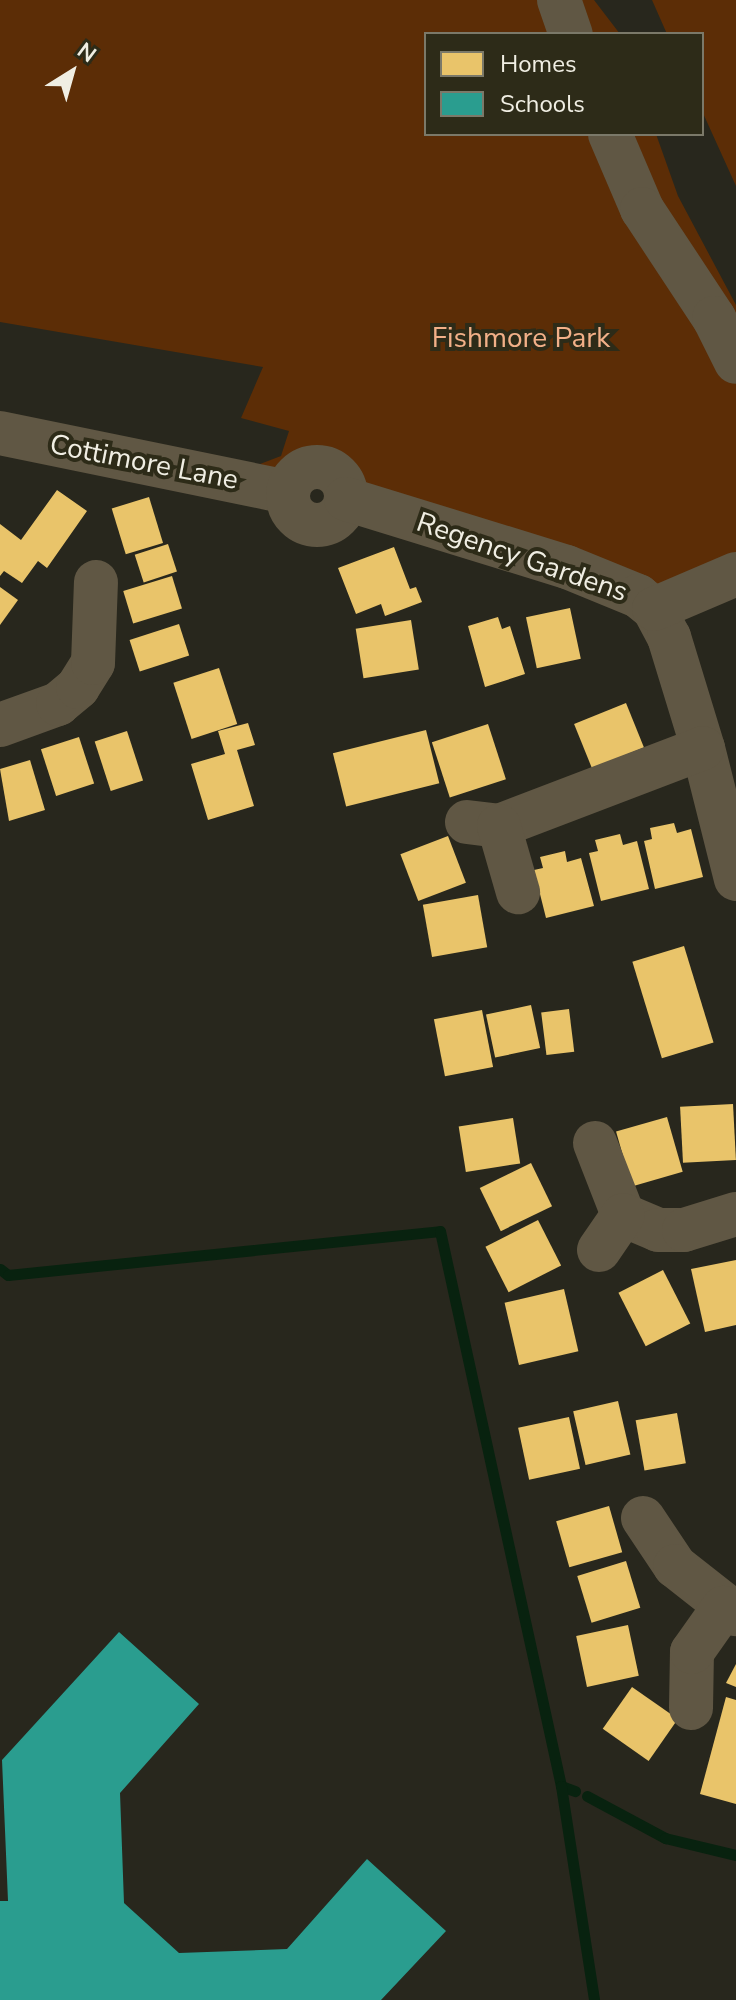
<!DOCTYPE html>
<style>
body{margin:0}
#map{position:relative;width:736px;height:2000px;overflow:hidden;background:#28271d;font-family:"Nunito Sans",sans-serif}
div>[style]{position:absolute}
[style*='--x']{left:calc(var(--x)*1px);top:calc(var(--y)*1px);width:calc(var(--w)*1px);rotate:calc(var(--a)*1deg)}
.green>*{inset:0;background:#5c2d06}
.homes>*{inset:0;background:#e9c46a;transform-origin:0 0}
.schools>*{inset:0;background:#2a9d8f}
.stream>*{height:11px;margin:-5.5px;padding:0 5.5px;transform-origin:5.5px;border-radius:5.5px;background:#08220f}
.minor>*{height:44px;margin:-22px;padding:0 22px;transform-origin:22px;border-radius:22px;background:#605744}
.minor>.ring{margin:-22px;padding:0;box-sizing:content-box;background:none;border:44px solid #605744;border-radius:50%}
span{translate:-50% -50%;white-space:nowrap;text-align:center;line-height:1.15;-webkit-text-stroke:8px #2d2b18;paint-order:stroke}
.park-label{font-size:28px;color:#f2b088}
.street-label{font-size:28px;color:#f0eee3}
.legend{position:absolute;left:424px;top:32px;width:280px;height:104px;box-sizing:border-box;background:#2d2b18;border:2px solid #7b7969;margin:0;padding:10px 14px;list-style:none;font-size:24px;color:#f0eee3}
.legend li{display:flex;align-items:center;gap:16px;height:40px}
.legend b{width:40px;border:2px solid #7b7969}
.north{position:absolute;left:32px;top:32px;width:80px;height:80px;-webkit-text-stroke:6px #2d2b18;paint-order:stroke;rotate:37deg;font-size:22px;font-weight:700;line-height:32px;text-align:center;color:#f0eee3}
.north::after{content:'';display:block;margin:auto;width:28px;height:36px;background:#f0eee3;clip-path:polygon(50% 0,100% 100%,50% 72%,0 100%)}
</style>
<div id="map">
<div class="green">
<div style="clip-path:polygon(0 0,594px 0,620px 34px,426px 34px,426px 134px,656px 134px,678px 196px,736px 305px,736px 574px,654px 609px,343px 484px,327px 469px,312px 467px,294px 478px,260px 464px,281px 456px,289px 431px,241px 418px,263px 367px,0 322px)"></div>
<div style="clip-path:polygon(652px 0,736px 0,736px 186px,702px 111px,702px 34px,667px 34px)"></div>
</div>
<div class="homes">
<div style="clip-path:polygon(57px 490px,87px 511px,47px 568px,38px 561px,22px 583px,4px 571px,0 576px,0 524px,21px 540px)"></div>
<div style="left:149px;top:497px;width:48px;height:39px;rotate:73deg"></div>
<div style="left:168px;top:544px;width:29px;height:35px;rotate:72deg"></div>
<div style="clip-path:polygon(394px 547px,410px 589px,416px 587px,422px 602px,385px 616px,381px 604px,356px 614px,338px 568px)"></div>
<div style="left:172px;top:576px;width:34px;height:51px;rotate:73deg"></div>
<div style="clip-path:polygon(0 587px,18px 600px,0 625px)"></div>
<div style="left:570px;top:608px;width:52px;height:45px;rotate:78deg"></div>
<div style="clip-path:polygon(498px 617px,502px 629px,510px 626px,525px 674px,485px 687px,468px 626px)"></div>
<div style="left:411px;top:620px;width:50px;height:56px;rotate:81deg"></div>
<div style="left:179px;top:624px;width:33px;height:52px;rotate:72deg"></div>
<div style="left:219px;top:668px;width:59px;height:48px;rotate:72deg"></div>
<div style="left:626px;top:703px;width:48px;height:56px;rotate:68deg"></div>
<div style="clip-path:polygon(248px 723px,255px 745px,237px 750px,254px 806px,208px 820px,191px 764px,225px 754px,218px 731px)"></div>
<div style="left:488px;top:724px;width:58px;height:59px;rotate:72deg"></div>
<div style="left:426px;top:730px;width:55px;height:96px;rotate:76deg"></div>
<div style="left:127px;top:731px;width:52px;height:34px;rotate:72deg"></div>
<div style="left:79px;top:737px;width:49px;height:40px;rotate:72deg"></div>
<div style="clip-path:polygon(30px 760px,45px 810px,9px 821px,0 769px)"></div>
<div style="clip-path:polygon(674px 823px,677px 833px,691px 829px,703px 877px,655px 889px,644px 841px,652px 839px,650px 828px)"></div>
<div style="clip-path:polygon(620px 834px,623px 845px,637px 841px,649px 889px,601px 901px,589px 853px,598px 851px,595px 840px)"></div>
<div style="left:448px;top:836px;width:50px;height:51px;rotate:69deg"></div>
<div style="clip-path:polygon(565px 851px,567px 862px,581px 858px,594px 906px,546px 918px,534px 870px,543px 868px,540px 857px)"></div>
<div style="left:478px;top:895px;width:53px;height:56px;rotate:80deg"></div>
<div style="left:684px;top:946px;width:101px;height:54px;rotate:73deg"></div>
<div style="left:531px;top:1005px;width:44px;height:46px;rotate:78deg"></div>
<div style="left:569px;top:1009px;width:43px;height:28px;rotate:83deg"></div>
<div style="left:482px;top:1010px;width:58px;height:49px;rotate:79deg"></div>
<div style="left:733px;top:1104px;width:56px;height:53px;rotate:87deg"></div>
<div style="left:667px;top:1117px;width:57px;height:53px;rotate:74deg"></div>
<div style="left:513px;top:1118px;width:46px;height:55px;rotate:81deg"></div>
<div style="left:531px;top:1163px;width:48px;height:57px;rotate:64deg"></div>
<div style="left:538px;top:1220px;width:51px;height:59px;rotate:63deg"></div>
<div style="clip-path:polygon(736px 1260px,736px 1325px,705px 1332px,691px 1269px)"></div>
<div style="left:663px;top:1270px;width:60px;height:50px;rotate:63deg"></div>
<div style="left:564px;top:1289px;width:64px;height:61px;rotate:77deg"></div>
<div style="left:618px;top:1401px;width:55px;height:46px;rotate:77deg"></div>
<div style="left:677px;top:1413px;width:51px;height:42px;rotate:80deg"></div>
<div style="left:569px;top:1417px;width:53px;height:52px;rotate:78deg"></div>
<div style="left:609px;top:1506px;width:48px;height:55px;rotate:74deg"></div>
<div style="left:626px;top:1561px;width:49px;height:51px;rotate:73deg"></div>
<div style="left:628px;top:1625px;width:52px;height:53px;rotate:78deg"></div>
<div style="clip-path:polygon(736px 1664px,736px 1687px,726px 1683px)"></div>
<div style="left:632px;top:1687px;width:56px;height:51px;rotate:35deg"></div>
<div style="clip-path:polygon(726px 1697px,736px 1700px,736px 1804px,700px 1794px)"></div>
</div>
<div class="schools">
<div style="clip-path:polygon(119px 1632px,199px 1704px,120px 1793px,124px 1903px,179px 1953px,287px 1949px,367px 1859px,446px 1931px,381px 2000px,0 2000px,0 1901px,8px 1901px,2px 1760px)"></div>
</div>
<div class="stream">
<div style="--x:0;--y:1269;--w:10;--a:37"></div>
<div style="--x:8;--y:1275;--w:434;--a:-5.8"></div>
<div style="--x:440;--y:1231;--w:568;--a:77.7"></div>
<div style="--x:561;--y:1786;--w:15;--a:20"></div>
<div style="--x:561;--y:1786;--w:217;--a:81.2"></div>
<div style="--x:587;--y:1796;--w:89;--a:28.3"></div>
<div style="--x:665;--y:1838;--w:73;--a:13.5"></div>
</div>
<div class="minor">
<div style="--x:559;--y:0;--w:36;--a:71"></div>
<div style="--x:610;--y:134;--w:82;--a:66.9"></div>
<div style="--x:642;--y:209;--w:131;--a:56.6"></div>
<div style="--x:714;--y:318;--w:49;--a:63.4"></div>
<div style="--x:0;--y:433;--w:294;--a:11.6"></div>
<div class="ring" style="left:288px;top:467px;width:14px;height:14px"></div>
<div style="--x:346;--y:499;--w:231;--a:17.1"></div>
<div style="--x:567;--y:567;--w:77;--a:22.2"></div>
<div style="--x:638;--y:596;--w:21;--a:39"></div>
<div style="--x:654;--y:609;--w:32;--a:62"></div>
<div style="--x:669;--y:637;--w:116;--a:73"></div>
<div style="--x:703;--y:748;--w:135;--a:75.9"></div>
<div style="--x:654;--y:609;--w:89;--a:-23.1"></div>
<div style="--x:0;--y:725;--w:62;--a:-19.9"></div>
<div style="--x:58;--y:704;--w:26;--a:-40"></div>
<div style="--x:78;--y:687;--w:28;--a:-58"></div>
<div style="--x:93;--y:663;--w:81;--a:-87.9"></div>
<div style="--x:467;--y:822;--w:32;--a:7"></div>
<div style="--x:499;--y:826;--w:218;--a:-20.9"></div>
<div style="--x:499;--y:826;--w:69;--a:73.9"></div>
<div style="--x:595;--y:1143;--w:77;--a:68.7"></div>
<div style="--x:623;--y:1215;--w:38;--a:23"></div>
<div style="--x:658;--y:1230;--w:26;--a:0"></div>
<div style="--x:684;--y:1230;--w:54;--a:-17.1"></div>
<div style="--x:599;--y:1250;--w:42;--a:-55.6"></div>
<div style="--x:643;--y:1518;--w:58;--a:56.3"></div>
<div style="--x:675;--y:1566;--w:78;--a:38.2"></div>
<div style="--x:691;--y:1708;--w:56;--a:-89"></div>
<div style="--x:692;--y:1652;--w:54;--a:-54.8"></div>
</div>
<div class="park-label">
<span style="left:521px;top:338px">Fishmore Park</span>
</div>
<div class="street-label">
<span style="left:144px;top:462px;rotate:11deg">Cottimore Lane</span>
<span style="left:522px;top:557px;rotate:19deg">Regency Gardens</span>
</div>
<ul class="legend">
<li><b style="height:22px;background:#e9c46a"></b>Homes</li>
<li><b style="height:22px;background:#2a9d8f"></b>Schools</li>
</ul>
<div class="north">N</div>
</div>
